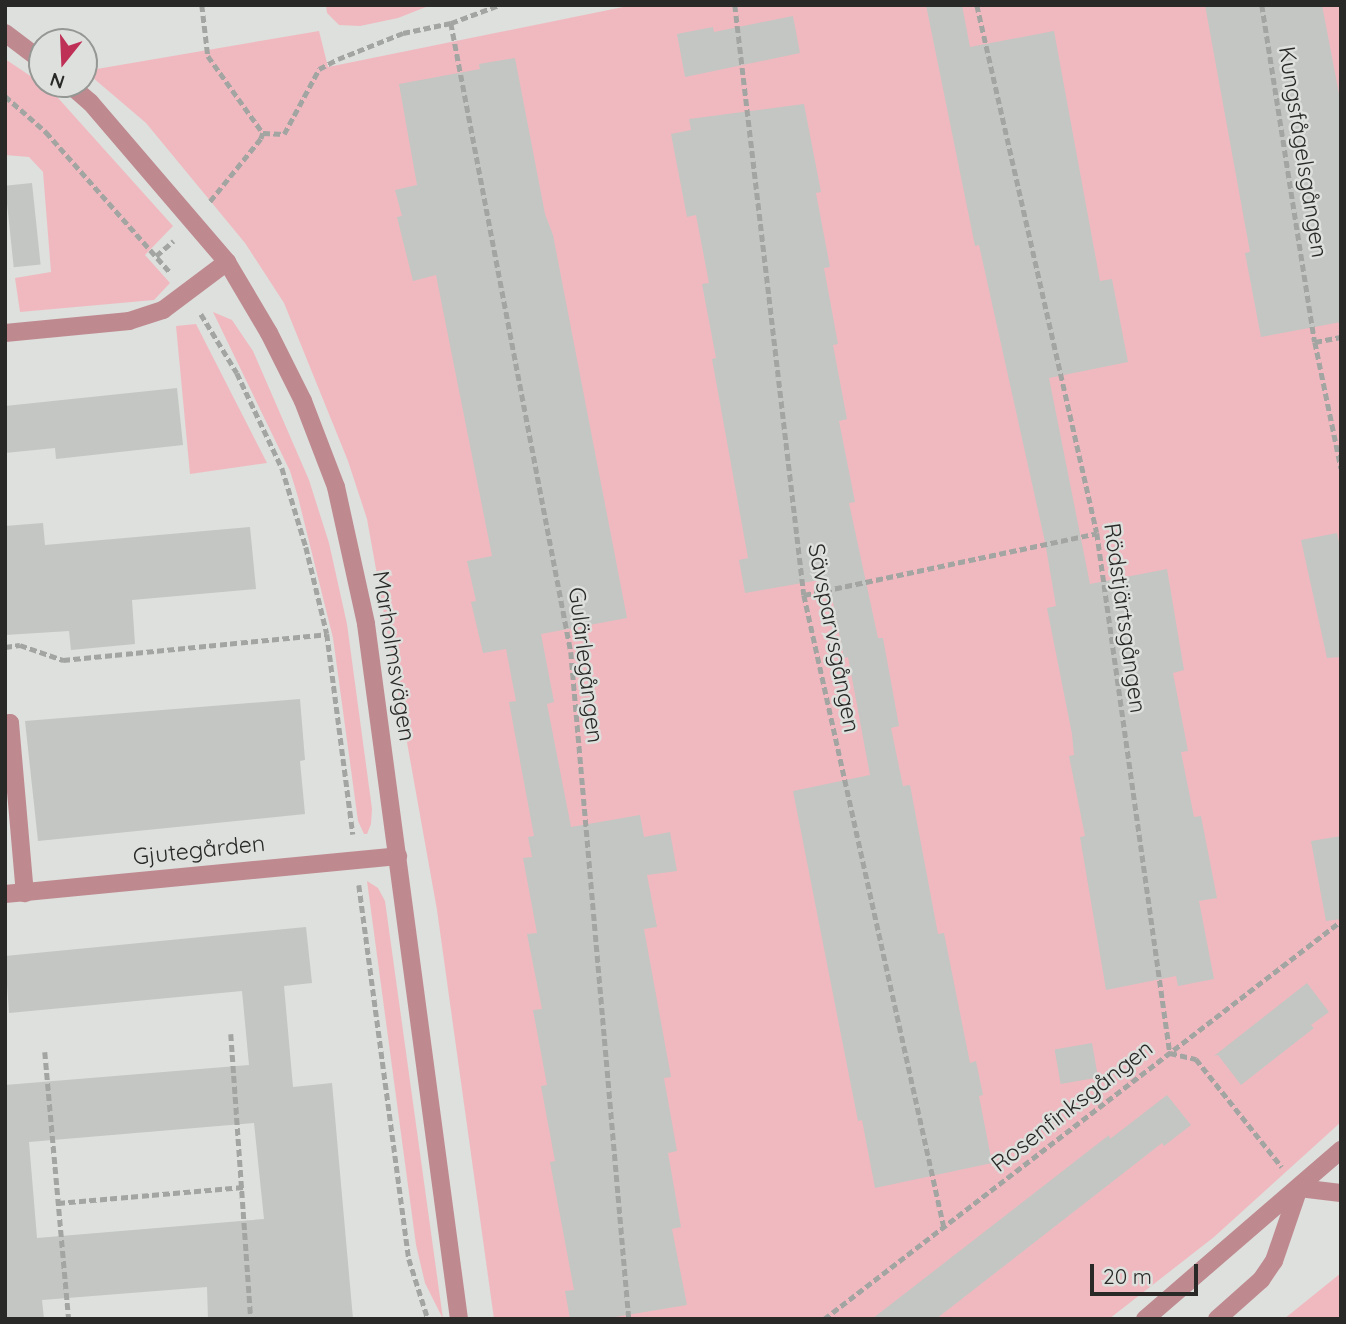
<!DOCTYPE html>
<meta charset="utf-8">
<style>
body{margin:0}
#map{position:relative;width:1346px;height:1324px;overflow:hidden;background:#dde0dc;font-family:Quicksand,sans-serif}
div>[style]{position:absolute}
[style*='--x']{left:calc(var(--x)*1px);top:calc(var(--y)*1px);width:calc(var(--w)*1px);rotate:calc(var(--a)*1deg)}
.green>*{inset:0;background:#f0b9c0}
.building>*{inset:0;background:#c3c6c2;transform-origin:0 0}
.path>*{height:4.5px;margin-top:-2.25px;transform-origin:0;background:repeating-linear-gradient(90deg,#a3a5a2 0 7px,transparent 0 10.5px)}
.minor>*{height:18px;margin:-9px;padding:0 9px;transform-origin:9px;border-radius:9px;background:#bf8990}
span{translate:-50% -50%;white-space:nowrap;text-align:center;line-height:1.15;-webkit-text-stroke:5px #dde0dc;paint-order:stroke}
.street-label{font-size:23px;color:#292a28}
.frame{position:absolute;inset:0;border:7px solid #292a28;pointer-events:none}
.north{position:absolute;left:28px;top:28px;width:70px;height:70px;box-sizing:border-box;background:#dde0dc;border:2px solid #959794;border-radius:50%;rotate:198deg;font-size:19px;font-weight:700;line-height:28px;text-align:center;color:#292a28}
.north::after{content:'';display:block;margin:auto;width:24px;height:32px;background:#bf3057;clip-path:polygon(50% 0,100% 100%,50% 72%,0 100%)}
.scale{position:absolute;left:1090px;top:1264px;width:108px;height:32px;box-sizing:border-box;border:4px solid #292a28;border-top:0;padding-left:9px;font-size:21px;line-height:24px;white-space:nowrap;color:#292a28;-webkit-text-stroke:5px #dde0dc;paint-order:stroke}
</style>
<div id="map">
<div class="green">
<div style="clip-path:polygon(326px 5px,431px 5px,398px 18px,360px 26px,339px 25px,327px 13px)"></div>
<div style="clip-path:polygon(633px 5px,1341px 5px,1341px 1122px,1214px 1237px,1109px 1319px,494px 1319px,437px 910px,367px 519px,348px 461px,284px 303px,245px 243px,146px 123px,85px 71px,319px 31px,328px 67px)"></div>
<div style="clip-path:polygon(5px 59px,50px 89px,173px 226px,145px 255px,170px 283px,154px 300px,20px 312px,15px 278px,51px 272px,43px 172px,29px 157px,5px 155px)"></div>
<div style="clip-path:polygon(213px 312px,232px 320px,253px 351px,309px 480px,329px 543px,347px 624px,372px 809px,371px 824px,367px 834px,364px 834px,358px 821px,333px 638px,298px 497px,290px 471px)"></div>
<div style="clip-path:polygon(196px 324px,267px 463px,190px 474px,176px 326px)"></div>
<div style="clip-path:polygon(367px 881px,378px 888px,385px 901px,443px 1319px,425px 1283px,416px 1245px)"></div>
<div style="clip-path:polygon(1341px 1273px,1341px 1319px,1284px 1319px)"></div>
</div>
<div class="building">
<div style="clip-path:polygon(926px 5px,962px 5px,970px 47px,1054px 31px,1100px 281px,1112px 279px,1128px 362px,1049px 378px,1090px 584px,1167px 569px,1184px 670px,1173px 673px,1188px 751px,1181px 752px,1194px 817px,1201px 816px,1217px 898px,1199px 901px,1214px 979px,1178px 986px,1176px 976px,1106px 990px,1080px 837px,1085px 836px,1069px 756px,1074px 755px,1072px 734px,1047px 608px,1056px 606px,1045px 542px,979px 245px,975px 246px)"></div>
<div style="clip-path:polygon(1205px 5px,1322px 5px,1341px 104px,1341px 322px,1261px 337px,1245px 253px,1250px 252px)"></div>
<div style="clip-path:polygon(793px 16px,800px 53px,685px 77px,677px 34px,713px 27px,714px 32px)"></div>
<div style="clip-path:polygon(515px 58px,545px 214px,553px 235px,627px 618px,541px 634px,554px 702px,547px 704px,571px 827px,640px 815px,644px 837px,670px 832px,677px 871px,647px 875px,657px 927px,644px 929px,671px 1077px,664px 1078px,677px 1151px,668px 1153px,681px 1227px,672px 1229px,687px 1305px,603px 1319px,570px 1319px,565px 1291px,574px 1290px,550px 1162px,555px 1161px,541px 1086px,547px 1085px,533px 1010px,542px 1009px,527px 934px,537px 933px,523px 858px,532px 857px,528px 837px,534px 836px,509px 702px,516px 701px,506px 649px,483px 653px,471px 602px,476px 601px,467px 561px,492px 556px,436px 275px,413px 281px,397px 217px,402px 216px,395px 190px,417px 185px,399px 84px,480px 69px,479px 64px)"></div>
<div style="clip-path:polygon(804px 104px,821px 192px,816px 193px,830px 267px,824px 268px,838px 344px,833px 345px,847px 419px,839px 421px,855px 502px,849px 503px,878px 638px,883px 638px,899px 726px,891px 728px,903px 786px,910px 785px,938px 934px,944px 933px,970px 1063px,976px 1061px,983px 1095px,979px 1096px,992px 1163px,875px 1188px,862px 1120px,858px 1121px,793px 791px,870px 775px,848px 657px,844px 658px,829px 582px,825px 579px,745px 593px,739px 560px,748px 558px,712px 359px,716px 358px,702px 284px,709px 283px,696px 215px,687px 217px,671px 134px,691px 130px,689px 119px)"></div>
<div style="left:32px;top:183px;width:82px;height:27px;rotate:84deg"></div>
<div style="clip-path:polygon(177px 388px,183px 445px,56px 459px,55px 448px,5px 453px,5px 406px)"></div>
<div style="clip-path:polygon(43px 523px,45px 545px,250px 527px,256px 589px,132px 600px,135px 644px,71px 650px,69px 631px,5px 635px,5px 526px)"></div>
<div style="clip-path:polygon(1337px 533px,1341px 551px,1341px 657px,1327px 658px,1301px 540px)"></div>
<div style="clip-path:polygon(300px 699px,305px 760px,300px 761px,305px 814px,38px 841px,25px 721px)"></div>
<div style="clip-path:polygon(1341px 836px,1341px 919px,1326px 921px,1311px 841px)"></div>
<div style="clip-path:polygon(evenodd,306px 927px,312px 983px,284px 986px,293px 1087px,332px 1083px,353px 1319px,208px 1319px,207px 1287px,42px 1300px,44px 1319px,5px 1319px,5px 1085px,249px 1065px,242px 991px,9px 1013px,5px 956px,306px 927px,254px 1123px,264px 1219px,37px 1238px,29px 1142px,254px 1123px)"></div>
<div style="clip-path:polygon(1307px 983px,1329px 1012px,1311px 1025px,1314px 1028px,1241px 1085px,1218px 1055px,1214px 1056px)"></div>
<div style="left:1092px;top:1043px;width:35px;height:38px;rotate:80deg"></div>
<div style="clip-path:polygon(1167px 1095px,1191px 1125px,1164px 1146px,1162px 1143px,936px 1319px,872px 1319px,1109px 1135px,1110px 1139px)"></div>
</div>
<div class="path">
<div style="--x:202;--y:5;--w:51;--a:83.3"></div>
<div style="--x:208;--y:56;--w:95;--a:54.5"></div>
<div style="--x:263;--y:133;--w:6;--a:108"></div>
<div style="--x:261;--y:139;--w:81;--a:129"></div>
<div style="--x:735;--y:5;--w:594;--a:83.33"></div>
<div style="--x:804;--y:595;--w:647;--a:77.51"></div>
<div style="--x:977;--y:5;--w:541;--a:77.2"></div>
<div style="--x:1097;--y:533;--w:525;--a:82.01"></div>
<div style="--x:1170;--y:1053;--w:27;--a:13"></div>
<div style="--x:1196;--y:1059;--w:138;--a:51.5"></div>
<div style="--x:1262;--y:5;--w:341;--a:81.1"></div>
<div style="--x:1315;--y:342;--w:129;--a:78.3"></div>
<div style="--x:451;--y:23;--w:640;--a:79.2"></div>
<div style="--x:571;--y:652;--w:670;--a:85.03"></div>
<div style="--x:5;--y:96;--w:55;--a:41.3"></div>
<div style="--x:46;--y:132;--w:186;--a:48.5"></div>
<div style="--x:263;--y:133;--w:21;--a:3"></div>
<div style="--x:284;--y:134;--w:74;--a:-61.7"></div>
<div style="--x:319;--y:69;--w:21;--a:-28"></div>
<div style="--x:338;--y:59;--w:70;--a:-21.8"></div>
<div style="--x:403;--y:33;--w:49;--a:-11.8"></div>
<div style="--x:451;--y:23;--w:51;--a:-20.6"></div>
<div style="--x:156;--y:256;--w:23;--a:-41"></div>
<div style="--x:201;--y:314;--w:69;--a:58.6"></div>
<div style="--x:237;--y:373;--w:105;--a:64.7"></div>
<div style="--x:282;--y:468;--w:83;--a:73.1"></div>
<div style="--x:306;--y:547;--w:89;--a:76.4"></div>
<div style="--x:327;--y:634;--w:202;--a:82.6"></div>
<div style="--x:1315;--y:342;--w:26;--a:-11"></div>
<div style="--x:804;--y:595;--w:299;--a:-11.9"></div>
<div style="--x:5;--y:647;--w:15;--a:-8"></div>
<div style="--x:20;--y:645;--w:46;--a:19.2"></div>
<div style="--x:63;--y:660;--w:265;--a:-5.6"></div>
<div style="--x:359;--y:885;--w:377;--a:82.4"></div>
<div style="--x:409;--y:1259;--w:63;--a:72.4"></div>
<div style="--x:231;--y:1034;--w:286;--a:86"></div>
<div style="--x:45;--y:1052;--w:268;--a:84.9"></div>
<div style="--x:58;--y:1203;--w:186;--a:-4.9"></div>
<div style="--x:824;--y:1319;--w:652;--a:-37.59"></div>
</div>
<div class="minor">
<div style="--x:5;--y:33;--w:46;--a:37.1"></div>
<div style="--x:69;--y:84;--w:28;--a:41"></div>
<div style="--x:90;--y:102;--w:211;--a:49.4"></div>
<div style="--x:227;--y:262;--w:82;--a:59.4"></div>
<div style="--x:269;--y:333;--w:76;--a:63.4"></div>
<div style="--x:303;--y:401;--w:92;--a:69"></div>
<div style="--x:336;--y:487;--w:140;--a:77.6"></div>
<div style="--x:366;--y:624;--w:701;--a:82.38"></div>
<div style="--x:5;--y:333;--w:125;--a:-5.5"></div>
<div style="--x:129;--y:321;--w:36;--a:-18"></div>
<div style="--x:163;--y:310;--w:80;--a:-36.9"></div>
<div style="--x:5;--y:724;--w:5;--a:-11"></div>
<div style="--x:10;--y:723;--w:171;--a:85"></div>
<div style="--x:5;--y:894;--w:395;--a:-5.5"></div>
<div style="--x:1145;--y:1319;--w:259;--a:-40.8"></div>
<div style="--x:1217;--y:1319;--w:59;--a:-41.6"></div>
<div style="--x:1261;--y:1280;--w:23;--a:-56"></div>
<div style="--x:1274;--y:1261;--w:77;--a:-71.1"></div>
<div style="--x:1299;--y:1188;--w:42;--a:6.8"></div>
</div>
<div class="street-label">
<span style="left:1303px;top:152px;rotate:81deg">Kungsfågelsgången</span>
<span style="left:1125px;top:618px;rotate:82deg">Rödstjärtsgången</span>
<span style="left:834px;top:638px;rotate:79deg">Sävsparvsgången</span>
<span style="left:394px;top:656px;rotate:81deg">Marholmsvägen</span>
<span style="left:586px;top:665px;rotate:83deg">Gulärlegången</span>
<span style="left:199px;top:850px;rotate:-6deg">Gjutegården</span>
<span style="left:1072px;top:1106px;rotate:-38deg">Rosenfinksgången</span>
</div>
<div class="frame"></div>
<div class="north">N</div>
<div class="scale">20 m</div>
</div>
